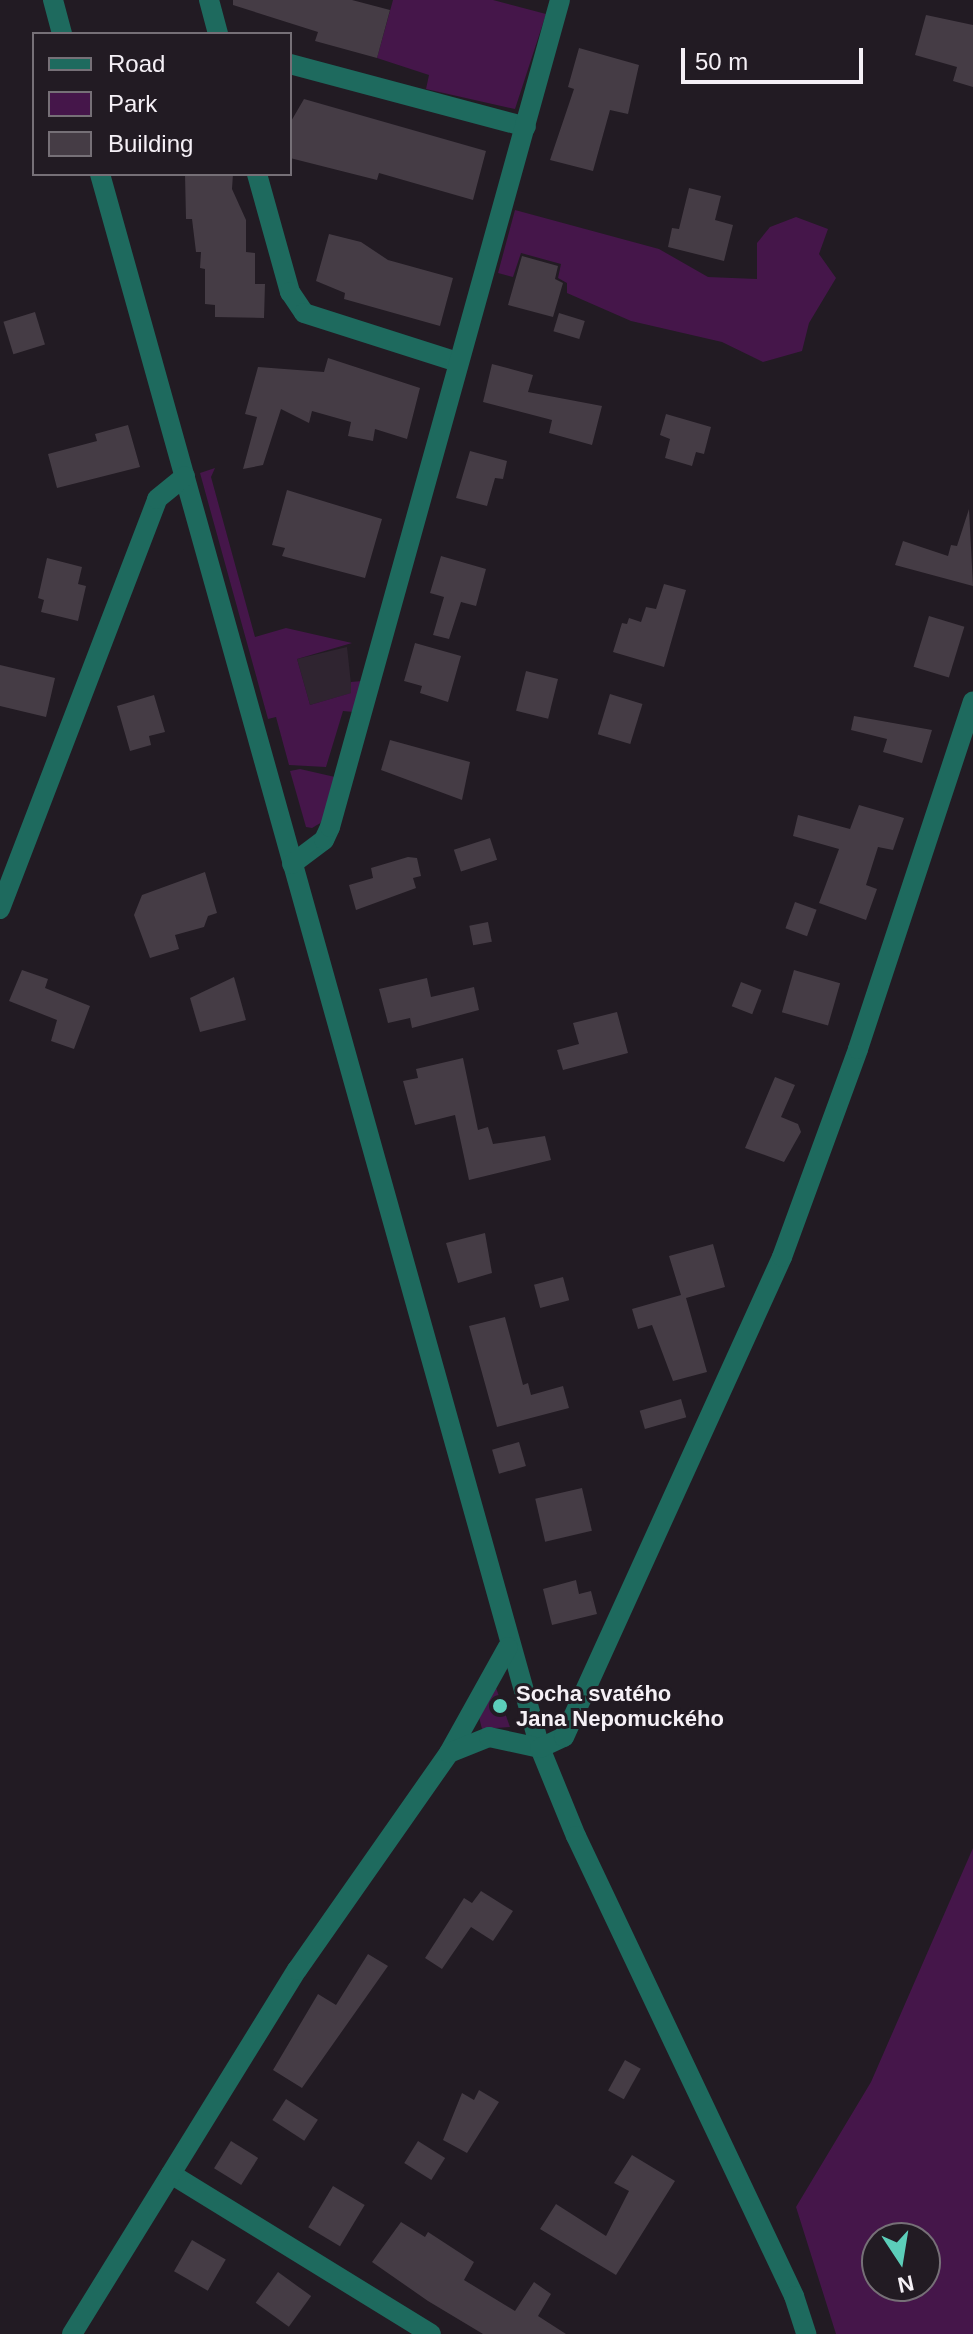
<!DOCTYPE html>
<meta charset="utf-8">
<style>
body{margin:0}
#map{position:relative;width:973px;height:2334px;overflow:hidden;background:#221b23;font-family:Arial,sans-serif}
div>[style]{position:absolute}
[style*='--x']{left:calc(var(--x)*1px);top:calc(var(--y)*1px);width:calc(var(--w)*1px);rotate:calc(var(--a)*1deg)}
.built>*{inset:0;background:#2f2430}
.green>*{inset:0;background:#45164a}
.building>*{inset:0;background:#453c45;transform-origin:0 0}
.minor>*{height:20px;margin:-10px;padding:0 10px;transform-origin:10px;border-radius:10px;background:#1e6a5e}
.dots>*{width:22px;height:22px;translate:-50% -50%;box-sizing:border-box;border:4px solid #221b23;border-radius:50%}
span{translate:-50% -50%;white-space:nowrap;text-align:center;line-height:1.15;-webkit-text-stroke:6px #221b23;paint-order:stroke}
.poi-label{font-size:22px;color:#f5f0f6;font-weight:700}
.left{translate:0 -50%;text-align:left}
.legend{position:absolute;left:32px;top:32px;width:260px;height:144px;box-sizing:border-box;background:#221b23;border:2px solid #767077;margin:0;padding:10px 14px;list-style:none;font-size:24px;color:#f5f0f6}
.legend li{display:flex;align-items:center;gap:16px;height:40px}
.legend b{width:40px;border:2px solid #767077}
.north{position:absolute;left:861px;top:2222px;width:80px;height:80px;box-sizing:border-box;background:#221b23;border:2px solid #767077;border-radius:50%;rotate:168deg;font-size:22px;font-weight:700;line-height:32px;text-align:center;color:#f5f0f6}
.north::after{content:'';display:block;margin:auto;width:28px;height:36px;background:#5cceba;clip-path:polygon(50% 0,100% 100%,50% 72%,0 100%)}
.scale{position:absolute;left:681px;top:48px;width:182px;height:36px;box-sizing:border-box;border:4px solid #f5f0f6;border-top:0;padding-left:10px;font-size:24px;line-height:28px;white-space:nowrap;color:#f5f0f6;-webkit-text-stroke:6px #221b23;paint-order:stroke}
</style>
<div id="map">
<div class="built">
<div style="clip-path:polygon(347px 647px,352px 693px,310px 705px,297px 659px)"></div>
</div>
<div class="green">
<div style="clip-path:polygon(393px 0,493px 0,546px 14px,515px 109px,426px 89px,429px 75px,377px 58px)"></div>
<div style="clip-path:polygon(515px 210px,659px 249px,708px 277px,757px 279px,757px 243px,770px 227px,796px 217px,828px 229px,819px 254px,836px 278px,809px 323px,802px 351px,763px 362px,722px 342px,631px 321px,567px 293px,567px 283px,558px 278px,561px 264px,521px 253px,513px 277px,498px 273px)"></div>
<div style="clip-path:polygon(215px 468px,211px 477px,255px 637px,286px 628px,352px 643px,297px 659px,310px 705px,351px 693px,351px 682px,362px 681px,354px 712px,343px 711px,326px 767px,289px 765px,276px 717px,268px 719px,200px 473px)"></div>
<div style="clip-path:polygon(300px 769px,335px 777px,322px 822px,312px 828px,306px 827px,290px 771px)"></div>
<div style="clip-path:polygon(495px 1685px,510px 1727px,482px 1729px,479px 1717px)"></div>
<div style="clip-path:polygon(evenodd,973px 1848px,973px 2334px,836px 2334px,796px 2207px,871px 2082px,973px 1848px,877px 2238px,925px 2238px,925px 2286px,877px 2286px,877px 2238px)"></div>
</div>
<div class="building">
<div style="clip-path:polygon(233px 0,352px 0,390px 10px,377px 58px,315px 41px,318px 32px,233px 5px)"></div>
<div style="clip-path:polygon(926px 15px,973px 25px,973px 87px,953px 81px,957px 67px,915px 55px)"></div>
<div style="clip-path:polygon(579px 48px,639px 65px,628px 114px,610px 110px,593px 171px,550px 160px,574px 89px,568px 87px)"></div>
<div style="clip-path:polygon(304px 99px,486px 151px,473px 200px,379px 173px,377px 180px,290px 158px,290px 123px)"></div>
<div style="clip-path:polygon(185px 174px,233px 174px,232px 189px,246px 220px,246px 252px,255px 253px,255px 284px,265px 284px,264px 318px,215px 317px,215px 305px,205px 304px,205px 269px,200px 268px,201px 252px,196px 252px,192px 219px,186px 219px)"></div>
<div style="clip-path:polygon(689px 188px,721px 196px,715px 220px,733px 225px,724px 261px,668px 247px,672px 228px,679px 229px)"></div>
<div style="clip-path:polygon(329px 234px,361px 242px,388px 260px,453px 278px,440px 326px,344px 299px,345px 293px,316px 281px)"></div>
<div style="clip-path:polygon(522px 256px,558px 266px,555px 279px,563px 283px,553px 317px,508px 305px)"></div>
<div style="left:35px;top:312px;width:34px;height:33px;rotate:73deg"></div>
<div style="left:559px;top:313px;width:27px;height:19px;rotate:17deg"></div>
<div style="clip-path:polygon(328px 358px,420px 388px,407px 439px,375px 429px,373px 441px,348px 436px,351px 422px,312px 411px,309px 423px,281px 409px,263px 465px,243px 469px,257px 417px,245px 414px,258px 367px,324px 372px)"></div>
<div style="clip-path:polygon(492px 364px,533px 375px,528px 392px,602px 406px,592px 445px,549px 433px,552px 420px,483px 402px)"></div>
<div style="clip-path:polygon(666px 414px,711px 427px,704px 454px,696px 452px,692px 466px,665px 458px,670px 439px,660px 435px)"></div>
<div style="clip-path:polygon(128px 425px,140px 467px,57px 488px,48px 454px,97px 441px,95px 434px)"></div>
<div style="clip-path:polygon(470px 451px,507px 461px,503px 479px,495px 478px,487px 506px,456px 498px)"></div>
<div style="clip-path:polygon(287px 490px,382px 519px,365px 578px,282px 556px,285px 548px,272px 545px)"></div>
<div style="clip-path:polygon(969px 509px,973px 586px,895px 565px,903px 541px,948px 556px,951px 545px,957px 546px)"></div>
<div style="clip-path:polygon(441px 556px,486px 569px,476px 606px,461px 602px,449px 639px,433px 635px,444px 597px,430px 593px)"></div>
<div style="clip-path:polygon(47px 558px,82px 567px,78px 584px,86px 586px,78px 621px,41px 612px,44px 600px,38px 598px)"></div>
<div style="clip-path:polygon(664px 584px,686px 590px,664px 667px,613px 652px,622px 623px,627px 624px,629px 618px,641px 622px,646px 607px,656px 609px)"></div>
<div style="left:929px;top:616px;width:37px;height:53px;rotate:17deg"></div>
<div style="clip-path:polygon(415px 643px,461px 656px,448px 702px,420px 693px,422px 686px,404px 681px)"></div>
<div style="clip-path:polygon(0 665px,55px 678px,46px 717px,0 706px)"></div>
<div style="left:526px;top:671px;width:33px;height:41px;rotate:14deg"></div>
<div style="left:610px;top:694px;width:34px;height:42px;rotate:17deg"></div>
<div style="clip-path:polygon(154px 695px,165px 732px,149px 736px,151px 745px,130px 751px,117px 706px)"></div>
<div style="clip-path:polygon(854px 716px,932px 730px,922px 763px,883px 752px,887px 739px,851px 730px)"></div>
<div style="clip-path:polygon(390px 740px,470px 762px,462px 800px,381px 770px)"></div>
<div style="clip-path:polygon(859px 805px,904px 818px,893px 850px,878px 847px,866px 885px,877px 889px,866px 920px,819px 903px,839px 849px,793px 836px,798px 815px,850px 829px)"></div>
<div style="left:490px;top:838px;width:23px;height:38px;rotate:72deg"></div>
<div style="clip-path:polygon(408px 857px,417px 858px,421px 876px,413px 878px,416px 888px,356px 910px,349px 885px,373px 878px,371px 868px)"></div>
<div style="clip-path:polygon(205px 872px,217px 913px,208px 916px,204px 927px,175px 935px,179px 949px,150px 958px,134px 915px,142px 895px)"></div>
<div style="left:795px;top:902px;width:23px;height:28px;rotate:20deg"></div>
<div style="left:488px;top:922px;width:20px;height:19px;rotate:79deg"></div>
<div style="clip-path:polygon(22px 970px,48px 979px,45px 988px,90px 1006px,74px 1049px,51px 1041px,57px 1020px,9px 1001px)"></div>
<div style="left:794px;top:970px;width:48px;height:44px;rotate:16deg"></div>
<div style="clip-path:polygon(234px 977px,246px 1020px,200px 1032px,190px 998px)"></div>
<div style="clip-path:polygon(427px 978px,431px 997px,474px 987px,479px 1010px,412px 1028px,410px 1018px,388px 1023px,379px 989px)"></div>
<div style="left:741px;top:982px;width:22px;height:26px;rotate:21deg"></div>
<div style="clip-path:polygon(617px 1012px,628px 1053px,563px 1070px,557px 1050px,579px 1044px,573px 1023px)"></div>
<div style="clip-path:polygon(463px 1058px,478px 1130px,488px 1127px,493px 1144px,545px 1136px,551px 1160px,469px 1180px,455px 1115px,415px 1125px,403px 1081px,418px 1078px,416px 1069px)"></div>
<div style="clip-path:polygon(775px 1077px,795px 1085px,781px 1117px,798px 1124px,801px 1132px,784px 1162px,745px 1148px)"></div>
<div style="clip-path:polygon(485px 1233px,492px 1273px,458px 1283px,446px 1243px)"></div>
<div style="clip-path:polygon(713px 1244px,725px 1287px,686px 1298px,707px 1372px,673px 1381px,652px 1325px,638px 1329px,632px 1309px,681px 1295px,669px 1256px)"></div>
<div style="left:563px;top:1277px;width:24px;height:30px;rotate:75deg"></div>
<div style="clip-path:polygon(505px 1317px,523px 1385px,528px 1383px,531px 1395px,563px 1386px,569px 1408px,497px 1427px,469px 1326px)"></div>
<div style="left:681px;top:1399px;width:19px;height:43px;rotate:74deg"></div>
<div style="left:519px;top:1442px;width:25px;height:28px;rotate:74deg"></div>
<div style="left:582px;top:1488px;width:44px;height:48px;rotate:77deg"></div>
<div style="clip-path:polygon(576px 1580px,579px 1594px,591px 1591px,597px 1614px,552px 1625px,543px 1589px)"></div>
<div style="clip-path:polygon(481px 1891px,513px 1911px,493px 1941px,471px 1927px,442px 1969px,425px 1958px,464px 1898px,472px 1903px)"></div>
<div style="clip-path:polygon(368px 1954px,388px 1966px,302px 2088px,273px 2070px,318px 1994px,336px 2005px)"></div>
<div style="left:625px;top:2060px;width:18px;height:35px;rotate:29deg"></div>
<div style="clip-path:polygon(479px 2090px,499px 2102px,467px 2153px,443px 2140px,462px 2093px,474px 2100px)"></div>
<div style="left:286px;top:2099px;width:38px;height:25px;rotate:33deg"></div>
<div style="left:231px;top:2141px;width:32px;height:32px;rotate:32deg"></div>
<div style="left:418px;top:2141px;width:32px;height:26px;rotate:32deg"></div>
<div style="clip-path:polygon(632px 2155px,675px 2181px,616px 2275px,540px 2229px,556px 2204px,606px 2236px,629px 2191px,614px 2183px)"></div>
<div style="left:333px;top:2186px;width:37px;height:48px;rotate:31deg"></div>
<div style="clip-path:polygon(401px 2222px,425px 2237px,428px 2232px,474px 2262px,464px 2280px,515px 2311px,534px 2282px,551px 2294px,538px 2316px,566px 2334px,483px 2334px,428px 2301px,372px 2262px)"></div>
<div style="left:192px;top:2240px;width:39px;height:36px;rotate:30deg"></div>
<div style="left:278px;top:2272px;width:41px;height:38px;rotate:36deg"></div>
</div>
<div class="minor">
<div style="--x:53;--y:0;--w:35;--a:75"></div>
<div style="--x:209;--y:0;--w:35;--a:75"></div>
<div style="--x:290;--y:64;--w:244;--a:14.9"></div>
<div style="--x:100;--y:174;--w:1634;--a:74.38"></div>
<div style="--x:540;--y:1748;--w:95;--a:67.8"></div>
<div style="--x:576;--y:1836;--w:509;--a:64.64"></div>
<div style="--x:794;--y:2296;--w:40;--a:72"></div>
<div style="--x:257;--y:174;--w:123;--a:74.4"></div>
<div style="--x:290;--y:292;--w:25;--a:56"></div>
<div style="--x:304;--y:313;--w:162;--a:17.7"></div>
<div style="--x:292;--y:864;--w:40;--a:-37"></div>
<div style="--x:324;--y:840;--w:14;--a:-65"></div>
<div style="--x:330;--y:827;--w:858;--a:-74.46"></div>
<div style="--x:0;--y:909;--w:439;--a:-69"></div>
<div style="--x:157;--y:499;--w:36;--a:-39"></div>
<div style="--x:450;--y:1751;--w:119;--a:-60.9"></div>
<div style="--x:171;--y:2174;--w:305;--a:31.6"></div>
<div style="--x:72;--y:2334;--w:428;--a:-58.3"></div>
<div style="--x:297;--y:1970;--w:265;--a:-55"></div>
<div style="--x:449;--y:1753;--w:43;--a:-21.8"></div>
<div style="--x:489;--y:1737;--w:52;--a:12.2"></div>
<div style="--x:540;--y:1748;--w:26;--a:-25"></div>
<div style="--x:564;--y:1737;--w:527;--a:-65.57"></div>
<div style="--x:782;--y:1257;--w:221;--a:-69.9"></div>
<div style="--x:858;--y:1049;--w:366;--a:-71.7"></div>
</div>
<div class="dots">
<div style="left:500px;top:1706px;background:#5cceba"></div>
</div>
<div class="poi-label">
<span class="left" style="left:516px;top:1706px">Socha svatého<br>Jana Nepomuckého</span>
</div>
<ul class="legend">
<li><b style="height:10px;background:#1e6a5e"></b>Road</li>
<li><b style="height:22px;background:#45164a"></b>Park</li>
<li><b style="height:22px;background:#453c45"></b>Building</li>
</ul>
<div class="north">N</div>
<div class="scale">50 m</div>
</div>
